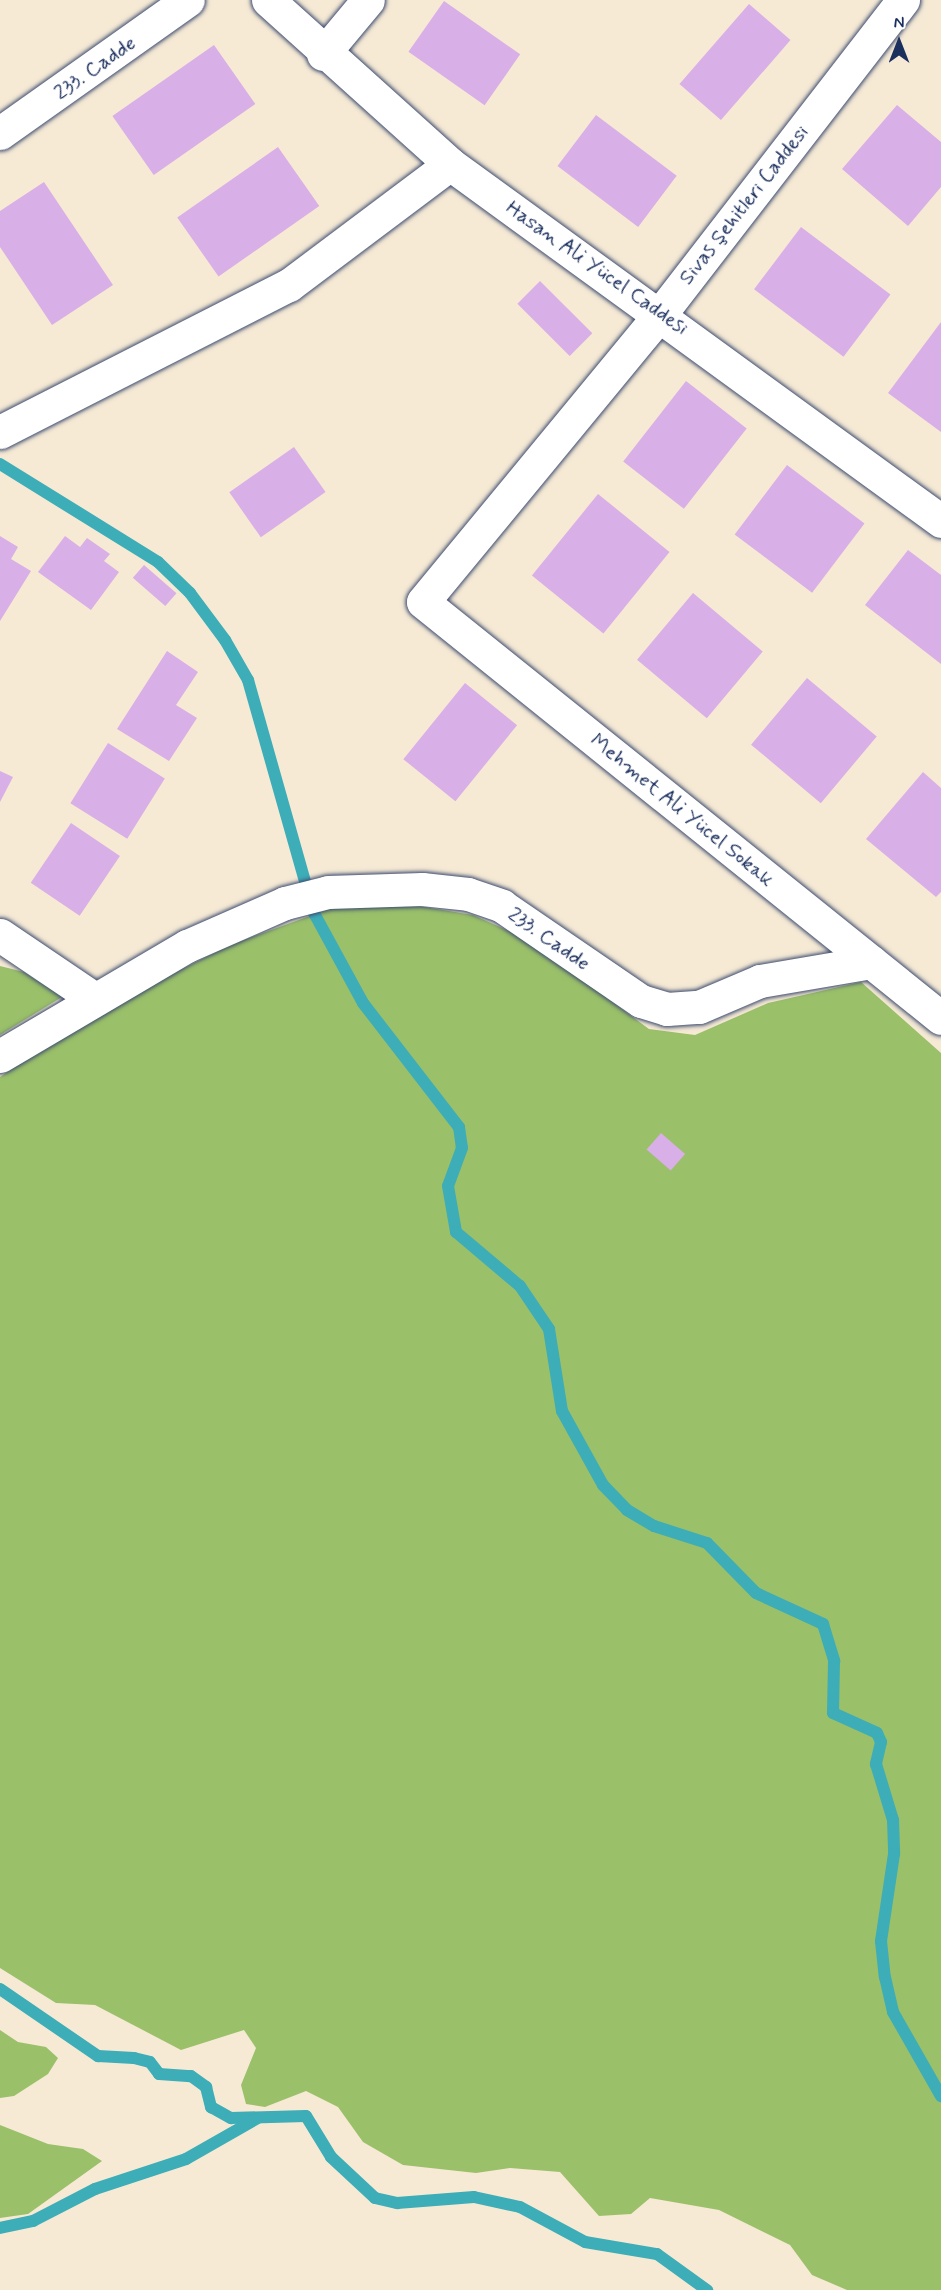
<!DOCTYPE html>
<meta charset="utf-8">
<style>
body{margin:0}
#map{position:relative;width:941px;height:2290px;overflow:hidden;background:#f6ead5;font-family:Mynerve,sans-serif}
div>[style]{position:absolute}
[style*='--x']{left:calc(var(--x)*1px);top:calc(var(--y)*1px);width:calc(var(--w)*1px);rotate:calc(var(--a)*1deg)}
.green>*{inset:0;background:#9bc06a}
.stream>*{height:12px;margin:-6px;padding:0 6px;transform-origin:6px;border-radius:6px;background:#3dadb8}
.building>*{inset:0;background:#d8afe7;transform-origin:0 0}
.roads{filter:drop-shadow(0 0 2px #3c4b70) drop-shadow(0 0 2px #3c4b70)}
.minor>*{height:33px;margin:-16.5px;padding:0 16.5px;transform-origin:16.5px;border-radius:16.5px;background:#fff}
span{translate:-50% -50%;white-space:nowrap;text-align:center;line-height:1.15;-webkit-text-stroke:4.5px #fff;paint-order:stroke}
.street-label{font-size:21px;color:#1b2f5e}
.north{position:absolute;left:869px;top:12px;width:60px;height:60px;-webkit-text-stroke:4px #fff;paint-order:stroke;rotate:0deg;font-size:16px;font-weight:700;line-height:24px;text-align:center;color:#1b2f5e}
.north::after{content:'';display:block;margin:auto;width:21px;height:27px;background:#1b2f5e;clip-path:polygon(50% 0,100% 100%,50% 72%,0 100%)}
</style>
<div id="map">
<div class="green">
<div style="clip-path:polygon(400px 903px,473px 915px,527px 939px,649px 1029px,695px 1035px,768px 1003px,861px 982px,941px 1053px,941px 2290px,847px 2290px,812px 2275px,790px 2245px,719px 2210px,650px 2198px,631px 2214px,599px 2216px,560px 2172px,510px 2168px,476px 2173px,403px 2165px,363px 2142px,338px 2107px,306px 2091px,265px 2107px,246px 2104px,241px 2085px,256px 2048px,244px 2030px,181px 2050px,95px 2005px,56px 2003px,0 1968px,0 1077px,90px 1015px,230px 945px,340px 905px)"></div>
<div style="clip-path:polygon(0 966px,24px 972px,62px 997px,0 1035px)"></div>
<div style="clip-path:polygon(0 2030px,18px 2042px,46px 2047px,58px 2058px,48px 2074px,14px 2096px,0 2098px)"></div>
<div style="clip-path:polygon(0 2125px,48px 2144px,83px 2149px,102px 2161px,28px 2214px,0 2218px)"></div>
</div>
<div class="stream">
<div style="--x:0;--y:464;--w:186;--a:31.8"></div>
<div style="--x:158;--y:562;--w:45;--a:44.1"></div>
<div style="--x:190;--y:593;--w:59;--a:53.3"></div>
<div style="--x:225;--y:640;--w:46;--a:60.1"></div>
<div style="--x:248;--y:680;--w:242;--a:74.2"></div>
<div style="--x:314;--y:913;--w:102;--a:61.4"></div>
<div style="--x:363;--y:1003;--w:157;--a:52.3"></div>
<div style="--x:459;--y:1127;--w:21;--a:82"></div>
<div style="--x:462;--y:1148;--w:40;--a:110.2"></div>
<div style="--x:448;--y:1186;--w:47;--a:80.1"></div>
<div style="--x:456;--y:1232;--w:84;--a:40.2"></div>
<div style="--x:520;--y:1286;--w:52;--a:56"></div>
<div style="--x:549;--y:1329;--w:83;--a:81"></div>
<div style="--x:562;--y:1411;--w:85;--a:61"></div>
<div style="--x:603;--y:1485;--w:35;--a:46"></div>
<div style="--x:627;--y:1510;--w:31;--a:31"></div>
<div style="--x:654;--y:1526;--w:56;--a:17.8"></div>
<div style="--x:707;--y:1543;--w:70;--a:45.6"></div>
<div style="--x:756;--y:1593;--w:74;--a:24.8"></div>
<div style="--x:823;--y:1624;--w:39;--a:73"></div>
<div style="--x:834;--y:1661;--w:52;--a:91.1"></div>
<div style="--x:833;--y:1713;--w:48;--a:24.4"></div>
<div style="--x:877;--y:1733;--w:10;--a:66"></div>
<div style="--x:881;--y:1742;--w:23;--a:103"></div>
<div style="--x:876;--y:1764;--w:59;--a:73.1"></div>
<div style="--x:893;--y:1820;--w:34;--a:88"></div>
<div style="--x:894;--y:1854;--w:88;--a:98.5"></div>
<div style="--x:881;--y:1941;--w:36;--a:84"></div>
<div style="--x:885;--y:1977;--w:36;--a:77"></div>
<div style="--x:893;--y:2012;--w:97;--a:60.3"></div>
<div style="--x:0;--y:1989;--w:119;--a:34.4"></div>
<div style="--x:98;--y:2056;--w:36;--a:3"></div>
<div style="--x:134;--y:2058;--w:16;--a:14"></div>
<div style="--x:150;--y:2062;--w:15;--a:53"></div>
<div style="--x:159;--y:2074;--w:32;--a:4"></div>
<div style="--x:191;--y:2076;--w:19;--a:36"></div>
<div style="--x:206;--y:2087;--w:21;--a:76"></div>
<div style="--x:211;--y:2107;--w:23;--a:29"></div>
<div style="--x:231;--y:2118;--w:75;--a:-1.5"></div>
<div style="--x:306;--y:2116;--w:48;--a:58.6"></div>
<div style="--x:331;--y:2157;--w:60;--a:43"></div>
<div style="--x:375;--y:2198;--w:23;--a:13"></div>
<div style="--x:397;--y:2203;--w:77;--a:-4.5"></div>
<div style="--x:474;--y:2197;--w:47;--a:12.3"></div>
<div style="--x:520;--y:2207;--w:74;--a:28.3"></div>
<div style="--x:585;--y:2242;--w:73;--a:9.5"></div>
<div style="--x:657;--y:2254;--w:62;--a:35.8"></div>
<div style="--x:0;--y:2228;--w:34;--a:-12"></div>
<div style="--x:33;--y:2221;--w:70;--a:-27.3"></div>
<div style="--x:95;--y:2189;--w:96;--a:-18.2"></div>
<div style="--x:186;--y:2159;--w:81;--a:-29.7"></div>
</div>
<div class="building">
<div style="left:444px;top:1px;width:93px;height:62px;rotate:35deg"></div>
<div style="left:749px;top:4px;width:55px;height:106px;rotate:41deg"></div>
<div style="left:214px;top:45px;width:72px;height:124px;rotate:55deg"></div>
<div style="clip-path:polygon(897px 105px,941px 142px,941px 187px,908px 226px,842px 169px)"></div>
<div style="left:596px;top:115px;width:101px;height:64px;rotate:37deg"></div>
<div style="left:278px;top:147px;width:72px;height:123px;rotate:55deg"></div>
<div style="clip-path:polygon(44px 182px,113px 285px,52px 325px,0 247px,0 211px)"></div>
<div style="left:801px;top:227px;width:112px;height:78px;rotate:37deg"></div>
<div style="left:540px;top:281px;width:74px;height:32px;rotate:45deg"></div>
<div style="clip-path:polygon(941px 322px,941px 432px,888px 393px)"></div>
<div style="left:686px;top:381px;width:77px;height:102px;rotate:38deg"></div>
<div style="left:294px;top:447px;width:55px;height:79px;rotate:55deg"></div>
<div style="left:787px;top:465px;width:97px;height:87px;rotate:37deg"></div>
<div style="left:598px;top:494px;width:92px;height:105px;rotate:39deg"></div>
<div style="clip-path:polygon(0 536px,18px 547px,11px 559px,31px 571px,0 621px)"></div>
<div style="clip-path:polygon(65px 536px,80px 547px,87px 538px,110px 554px,104px 561px,119px 572px,91px 610px,38px 572px)"></div>
<div style="clip-path:polygon(908px 550px,941px 575px,941px 664px,865px 605px)"></div>
<div style="left:144px;top:565px;width:43px;height:17px;rotate:41deg"></div>
<div style="left:693px;top:593px;width:91px;height:87px;rotate:40deg"></div>
<div style="clip-path:polygon(167px 651px,198px 672px,176px 705px,197px 718px,169px 761px,117px 729px)"></div>
<div style="left:807px;top:678px;width:91px;height:87px;rotate:40deg"></div>
<div style="left:465px;top:683px;width:67px;height:98px;rotate:39deg"></div>
<div style="left:108px;top:743px;width:67px;height:71px;rotate:32deg"></div>
<div style="clip-path:polygon(0 771px,13px 777px,0 802px)"></div>
<div style="clip-path:polygon(923px 772px,941px 788px,941px 892px,936px 897px,866px 839px)"></div>
<div style="left:71px;top:823px;width:59px;height:72px;rotate:34deg"></div>
<div style="left:661px;top:1133px;width:32px;height:22px;rotate:41deg"></div>
</div>
<div class="roads">
<div class="minor">
<div style="--x:268;--y:0;--w:245;--a:42"></div>
<div style="--x:450;--y:164;--w:607;--a:36.02"></div>
<div style="--x:903;--y:0;--w:396;--a:127.7"></div>
<div style="--x:661;--y:313;--w:374;--a:129.5"></div>
<div style="--x:423;--y:602;--w:664;--a:38.77"></div>
<div style="--x:323;--y:54;--w:70;--a:-50.2"></div>
<div style="--x:0;--y:133;--w:230;--a:-35.3"></div>
<div style="--x:0;--y:432;--w:324;--a:-27"></div>
<div style="--x:289;--y:285;--w:201;--a:-36.9"></div>
<div style="--x:0;--y:935;--w:111;--a:34"></div>
<div style="--x:0;--y:1056;--w:217;--a:-30.5"></div>
<div style="--x:187;--y:946;--w:107;--a:-23.7"></div>
<div style="--x:285;--y:903;--w:44;--a:-14.3"></div>
<div style="--x:328;--y:892;--w:94;--a:-1.8"></div>
<div style="--x:422;--y:889;--w:46;--a:6.2"></div>
<div style="--x:468;--y:894;--w:36;--a:19"></div>
<div style="--x:502;--y:906;--w:168;--a:34.4"></div>
<div style="--x:641;--y:1001;--w:27;--a:17"></div>
<div style="--x:667;--y:1009;--w:32;--a:-4"></div>
<div style="--x:699;--y:1007;--w:66;--a:-23.1"></div>
<div style="--x:760;--y:981;--w:113;--a:-9.7"></div>
</div>
</div>
<div class="street-label">
<span style="left:95px;top:68px;rotate:-35deg">233. Cadde</span>
<span style="left:744px;top:205px;rotate:-52deg">Sivas Şehitleri Caddesi</span>
<span style="left:597px;top:268px;rotate:35deg">Hasan Ali Yücel Caddesi</span>
<span style="left:682px;top:810px;rotate:39deg">Mehmet Ali Yücel Sokak</span>
<span style="left:549px;top:939px;rotate:35deg">233. Cadde</span>
</div>
<div class="north">N</div>
</div>
